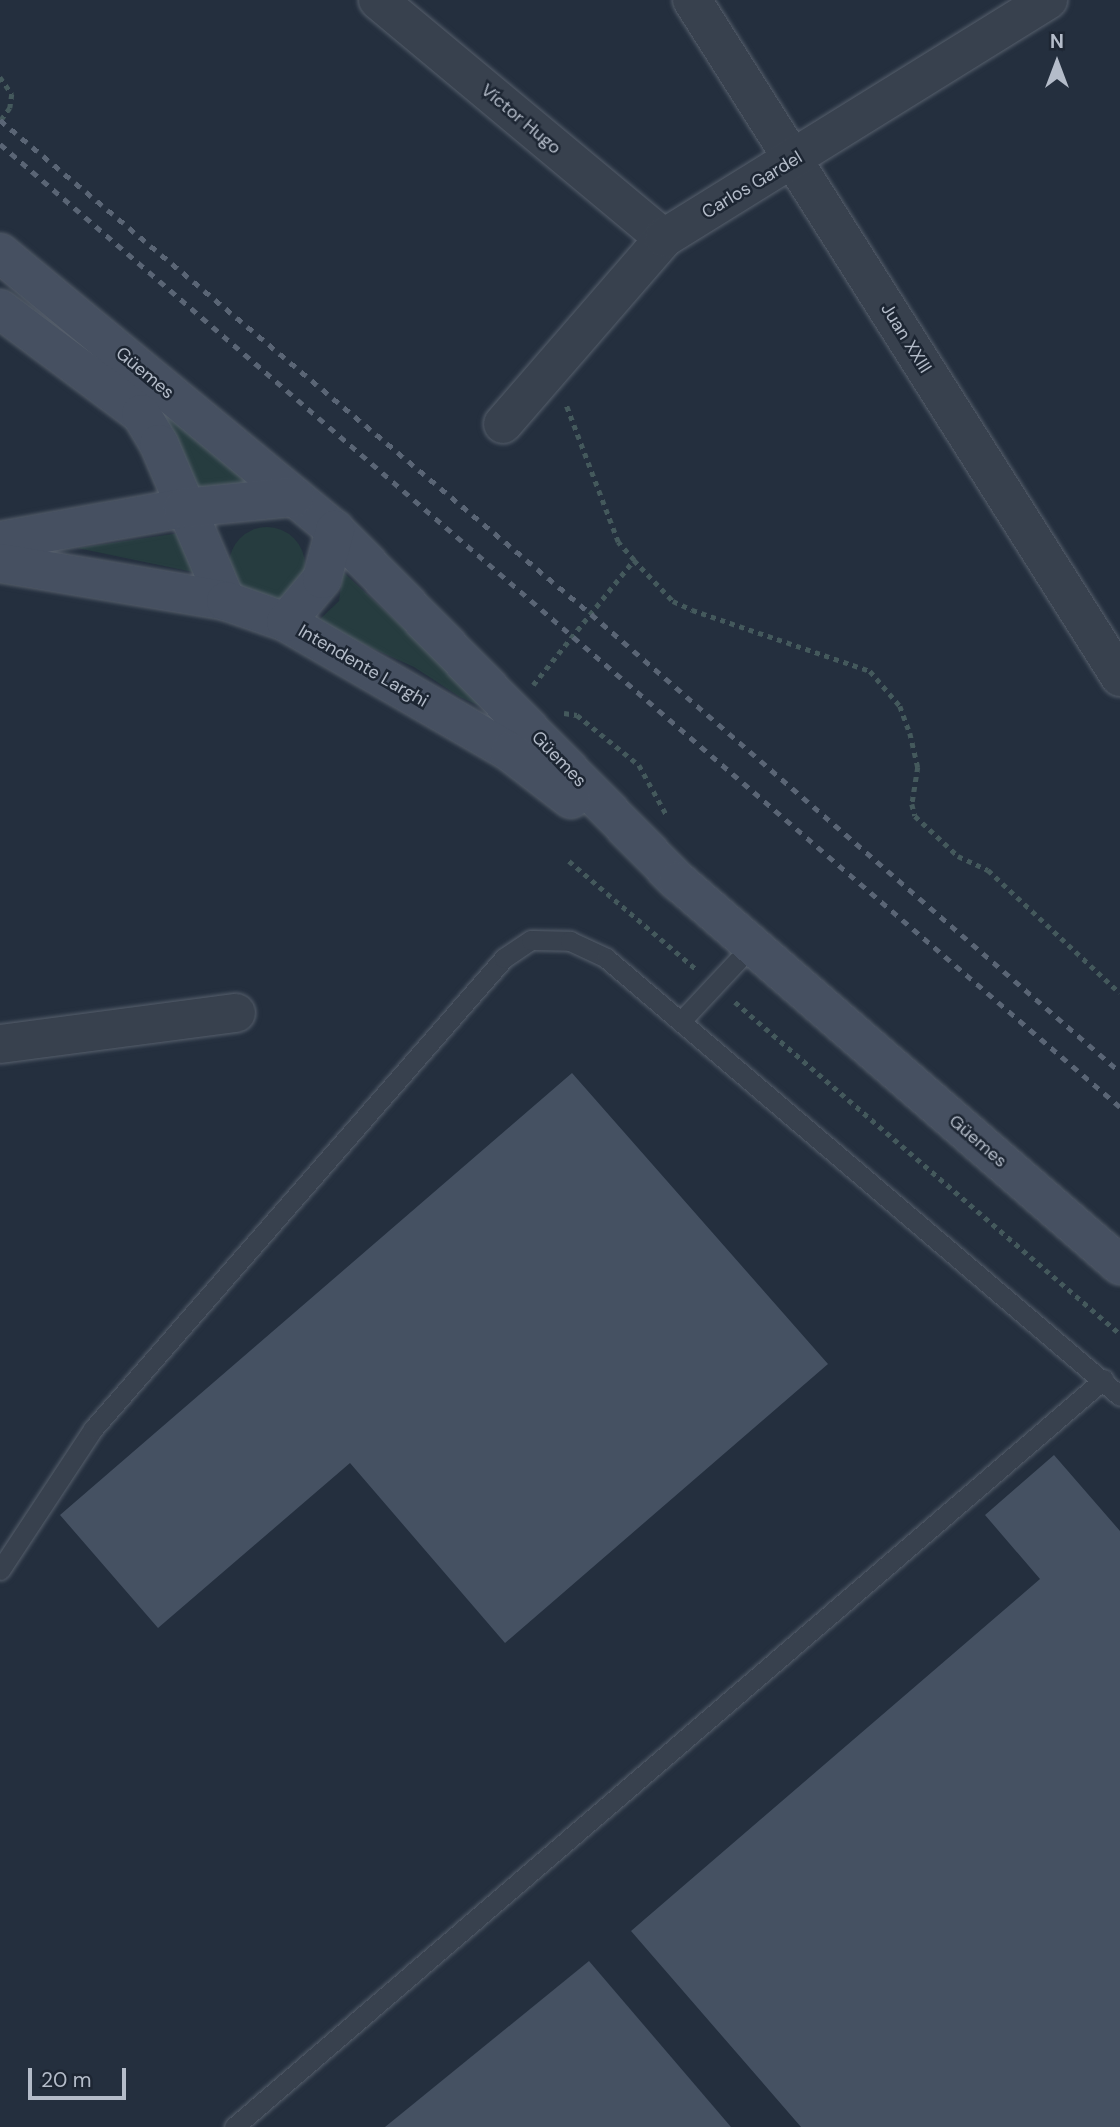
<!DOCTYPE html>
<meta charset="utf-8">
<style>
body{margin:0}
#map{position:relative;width:1120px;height:2127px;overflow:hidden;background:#242f3e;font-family:"DM Sans",sans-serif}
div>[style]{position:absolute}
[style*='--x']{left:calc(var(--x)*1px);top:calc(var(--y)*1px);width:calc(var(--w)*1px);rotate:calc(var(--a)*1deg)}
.green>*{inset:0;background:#263c3f}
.round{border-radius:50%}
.building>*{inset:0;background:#455162}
.path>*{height:4.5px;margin-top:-2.25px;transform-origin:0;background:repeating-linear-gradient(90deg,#44595c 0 5px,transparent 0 10px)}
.roads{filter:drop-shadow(0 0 2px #565f6c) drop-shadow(0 0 2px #565f6c)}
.lane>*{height:19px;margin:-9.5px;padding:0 9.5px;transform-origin:9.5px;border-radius:9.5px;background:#38414e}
.street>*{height:38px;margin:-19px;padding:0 19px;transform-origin:19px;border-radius:19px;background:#38414e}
.secondary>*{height:38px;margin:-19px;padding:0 19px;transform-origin:19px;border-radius:19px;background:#465061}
.rail>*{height:5px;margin-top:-2.5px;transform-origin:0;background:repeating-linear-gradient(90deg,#5a6575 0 7px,transparent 0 14px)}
span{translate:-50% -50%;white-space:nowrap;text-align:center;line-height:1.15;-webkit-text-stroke:5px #1d2633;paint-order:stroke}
.street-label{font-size:18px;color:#b4bcc9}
.north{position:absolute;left:1022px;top:28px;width:70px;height:70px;-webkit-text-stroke:5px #1d2633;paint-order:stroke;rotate:0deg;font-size:19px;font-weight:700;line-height:28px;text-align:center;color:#b4bcc9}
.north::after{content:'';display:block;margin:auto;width:24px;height:32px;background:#b4bcc9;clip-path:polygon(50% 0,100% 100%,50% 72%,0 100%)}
.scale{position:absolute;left:28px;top:2068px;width:98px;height:32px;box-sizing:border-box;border:4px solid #b4bcc9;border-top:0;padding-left:9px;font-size:21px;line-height:24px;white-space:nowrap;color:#b4bcc9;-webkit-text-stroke:5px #1d2633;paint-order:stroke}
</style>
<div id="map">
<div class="green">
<div style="clip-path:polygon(143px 388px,259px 482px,197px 491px)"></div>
<div class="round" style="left:229px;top:527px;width:76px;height:76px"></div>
<div style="clip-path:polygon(180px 533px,198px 573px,77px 548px)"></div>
<div style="clip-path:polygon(343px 572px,496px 713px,460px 697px,414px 667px,316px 623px,339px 601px)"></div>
</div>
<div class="building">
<div style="clip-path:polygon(572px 1073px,828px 1364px,505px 1643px,350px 1463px,158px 1628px,60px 1515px)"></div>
<div style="clip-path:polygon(1054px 1455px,1120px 1531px,1120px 2127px,801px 2127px,631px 1931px,1040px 1579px,985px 1515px)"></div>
<div style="clip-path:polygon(589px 1961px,731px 2127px,385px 2127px)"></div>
</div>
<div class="path">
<div style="--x:0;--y:77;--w:21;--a:55"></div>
<div style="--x:12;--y:94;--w:14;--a:98"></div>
<div style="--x:10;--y:108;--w:17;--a:126"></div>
<div style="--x:634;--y:560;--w:57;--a:46.4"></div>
<div style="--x:673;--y:601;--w:21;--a:25"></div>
<div style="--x:692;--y:610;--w:188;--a:18.9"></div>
<div style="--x:870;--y:671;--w:46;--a:49.4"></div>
<div style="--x:900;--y:706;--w:29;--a:70"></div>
<div style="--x:910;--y:733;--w:35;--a:77"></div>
<div style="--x:918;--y:767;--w:37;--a:99"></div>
<div style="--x:912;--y:804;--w:12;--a:76"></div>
<div style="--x:915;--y:816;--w:59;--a:42.9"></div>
<div style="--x:958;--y:856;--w:33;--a:25"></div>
<div style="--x:988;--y:870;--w:180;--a:43"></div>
<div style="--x:533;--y:685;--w:161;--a:-51.1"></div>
<div style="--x:634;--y:560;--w:24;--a:-132"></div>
<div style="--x:618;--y:542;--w:147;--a:-110.8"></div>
<div style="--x:564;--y:713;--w:13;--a:9"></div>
<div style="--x:577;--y:715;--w:80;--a:38.9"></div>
<div style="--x:639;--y:765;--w:56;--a:61.1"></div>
<div style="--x:569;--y:861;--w:167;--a:40.4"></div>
<div style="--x:735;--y:1002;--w:508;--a:40.77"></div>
</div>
<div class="roads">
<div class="lane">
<div style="--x:681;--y:1021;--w:104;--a:-46.9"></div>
<div style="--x:0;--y:1570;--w:169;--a:-56.6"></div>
<div style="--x:93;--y:1429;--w:625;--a:-48.89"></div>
<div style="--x:504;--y:958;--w:32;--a:-34"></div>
<div style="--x:531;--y:940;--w:39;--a:1"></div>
<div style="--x:570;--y:941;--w:40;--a:25"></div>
<div style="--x:606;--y:958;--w:675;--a:40.44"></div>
<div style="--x:234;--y:2127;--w:1147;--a:-40.69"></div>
</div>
<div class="street">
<div style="--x:378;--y:0;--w:372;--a:39.8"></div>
<div style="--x:692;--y:0;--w:801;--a:57.7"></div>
<div style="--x:503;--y:424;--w:246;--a:-49.1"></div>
<div style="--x:664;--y:238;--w:452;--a:-31.8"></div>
<div style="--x:0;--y:1044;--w:238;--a:-7.5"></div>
</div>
<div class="secondary">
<div style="--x:0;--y:253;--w:435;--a:39.6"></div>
<div style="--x:335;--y:530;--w:491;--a:45.7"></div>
<div style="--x:678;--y:881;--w:586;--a:40.98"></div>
<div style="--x:0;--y:309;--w:176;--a:36.7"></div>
<div style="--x:141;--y:414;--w:35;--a:59"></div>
<div style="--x:159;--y:444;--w:171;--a:66.9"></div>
<div style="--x:0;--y:541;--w:186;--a:-10.2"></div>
<div style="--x:183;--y:508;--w:112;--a:-5.7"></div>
<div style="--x:0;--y:563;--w:229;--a:9.5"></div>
<div style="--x:226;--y:601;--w:64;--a:19.3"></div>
<div style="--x:286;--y:622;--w:259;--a:30.1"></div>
<div style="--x:510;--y:752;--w:77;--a:37.6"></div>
<div style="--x:286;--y:622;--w:56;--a:-50.1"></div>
<div style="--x:322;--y:579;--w:51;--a:-75.1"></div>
</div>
</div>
<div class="rail">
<div style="--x:0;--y:120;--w:770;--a:39.89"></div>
<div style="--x:591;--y:614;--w:700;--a:40.89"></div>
<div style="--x:0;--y:144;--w:1477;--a:40.69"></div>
</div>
<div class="street-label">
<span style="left:521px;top:119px;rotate:40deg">Víctor Hugo</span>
<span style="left:752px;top:185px;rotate:-31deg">Carlos Gardel</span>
<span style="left:906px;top:338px;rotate:58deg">Juan XXIII</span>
<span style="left:145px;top:373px;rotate:40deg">Güemes</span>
<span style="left:363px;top:666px;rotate:30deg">Intendente Larghi</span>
<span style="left:559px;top:759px;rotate:46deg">Güemes</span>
<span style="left:978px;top:1141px;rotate:41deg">Güemes</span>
</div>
<div class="north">N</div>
<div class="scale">20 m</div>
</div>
